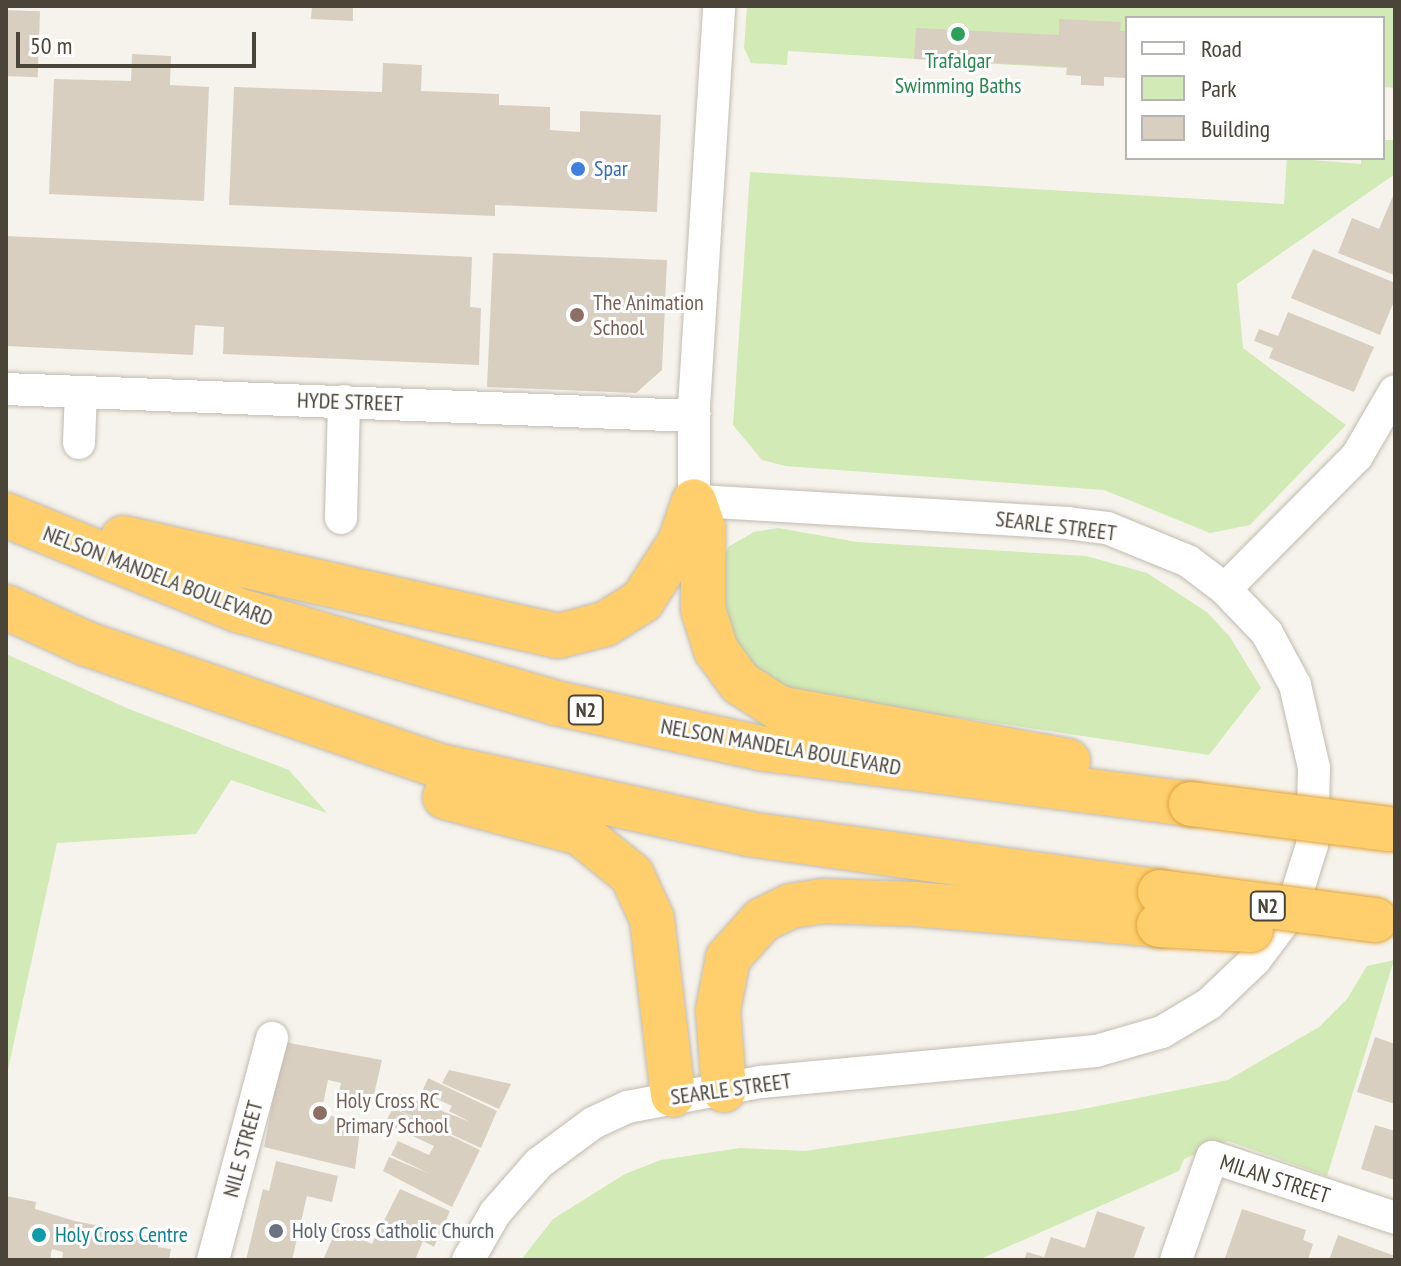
<!DOCTYPE html>
<style>
body{margin:0}
#map{position:relative;width:1401px;height:1266px;overflow:hidden;background:#f6f3ec;font-family:"PT Sans Narrow",sans-serif}
div>[style]{position:absolute}
[style*='--x']{left:calc(var(--x)*1px);top:calc(var(--y)*1px);width:calc(var(--w)*1px);rotate:calc(var(--a)*1deg)}
.green>*{inset:0;background:#d2eab5}
.building>*{inset:0;background:#d8cfc1;transform-origin:0 0}
.roads{filter:drop-shadow(0 0 2px #c2bbae) drop-shadow(0 0 2px #c2bbae)}
.minor>*{height:32px;margin:-16px;padding:0 16px;transform-origin:16px;border-radius:16px;background:#fff}
.highway>*{height:44px;margin:-22px;padding:0 22px;transform-origin:22px;border-radius:22px;background:#ffcf6e}
.bridges{filter:drop-shadow(0 0 2px #e0a43c) drop-shadow(0 0 2px #e0a43c)}
.highway-bridge>*{height:44px;margin:-22px;padding:0 22px;transform-origin:22px;border-radius:22px;background:#ffcf6e}
.dots>*{width:22px;height:22px;translate:-50% -50%;box-sizing:border-box;border:4px solid #fff;border-radius:50%}
span{translate:-50% -50%;white-space:nowrap;text-align:center;line-height:1.15;-webkit-text-stroke:6px #fff;paint-order:stroke}
.shield-label span{padding:2px 6px;background:#fff;border:2px solid;border-radius:6px;-webkit-text-stroke-width:0}
.shield-label{font-size:20px;color:#4b4439;font-weight:700}
.leisure-label{font-size:22px;color:#27864d}
.shop-label{font-size:22px;color:#366cbe}
.left{translate:0 -50%;text-align:left}
.education-label{font-size:22px;color:#785e54}
.street-label{font-size:22px;color:#4b4439}
.worship-label{font-size:22px;color:#5b616d}
.culture-label{font-size:22px;color:#0d838f}
.frame{position:absolute;inset:0;border:8px solid #4b4439;pointer-events:none}
.legend{position:absolute;left:1125px;top:16px;width:260px;height:144px;box-sizing:border-box;background:#fff;border:2px solid #b7b4b0;margin:0;padding:10px 14px;list-style:none;font-size:24px;color:#4b4439}
.legend li{display:flex;align-items:center;gap:16px;height:40px}
.legend b{width:40px;border:2px solid #b7b4b0}
.scale{position:absolute;left:16px;top:32px;width:240px;height:36px;box-sizing:border-box;border:4px solid #4b4439;border-top:0;padding-left:10px;font-size:24px;line-height:28px;white-space:nowrap;color:#4b4439;-webkit-text-stroke:6px #fff;paint-order:stroke}
</style>
<div id="map">
<div class="green">
<div style="clip-path:polygon(747px 6px,1395px 6px,1395px 88px,1383px 87px,1383px 18px,1127px 18px,1127px 72px,788px 51px,787px 65px,751px 63px,744px 48px)"></div>
<div style="clip-path:polygon(1383px 140px,1395px 140px,1395px 174px,1237px 284px,1243px 348px,1346px 425px,1250px 525px,1210px 533px,1104px 490px,785px 466px,762px 460px,733px 425px,750px 172px,1284px 204px,1287px 158px,1361px 164px,1361px 158px,1383px 158px)"></div>
<div style="clip-path:polygon(778px 528px,857px 542px,1086px 556px,1147px 573px,1207px 612px,1230px 637px,1261px 688px,1209px 755px,957px 717px,929px 718px,800px 696px,757px 672px,729px 636px,722px 611px,720px 569px,728px 547px,754px 532px)"></div>
<div style="clip-path:polygon(6px 654px,129px 709px,289px 770px,327px 813px,231px 780px,196px 834px,57px 843px,6px 1079px)"></div>
<div style="clip-path:polygon(1394px 960px,1327px 1176px,1228px 1141px,1184px 1159px,1179px 1171px,978px 1260px,521px 1260px,553px 1219px,625px 1174px,661px 1160px,740px 1148px,805px 1151px,1078px 1110px,1228px 1080px,1319px 1027px,1347px 999px,1367px 966px)"></div>
</div>
<div class="building">
<div style="clip-path:polygon(312px 6px,353px 6px,353px 21px,311px 19px)"></div>
<div style="left:6px;top:10px;width:34px;height:66px;rotate:2deg"></div>
<div style="clip-path:polygon(1059px 19px,1121px 22px,1120px 31px,1127px 31px,1127px 78px,1104px 77px,1104px 86px,1081px 85px,1081px 76px,1066px 75px,1067px 67px,914px 59px,916px 28px,1059px 35px)"></div>
<div style="clip-path:polygon(132px 54px,171px 56px,170px 85px,209px 87px,204px 201px,49px 194px,54px 79px,131px 81px)"></div>
<div style="clip-path:polygon(383px 63px,422px 65px,421px 91px,499px 94px,499px 105px,550px 107px,550px 130px,580px 132px,580px 111px,661px 115px,657px 212px,495px 205px,495px 216px,229px 205px,234px 87px,382px 92px)"></div>
<div style="clip-path:polygon(1395px 191px,1394px 275px,1338px 253px,1352px 218px,1379px 229px)"></div>
<div style="clip-path:polygon(6px 236px,472px 257px,470px 307px,481px 308px,479px 365px,223px 354px,224px 327px,195px 325px,193px 355px,6px 346px)"></div>
<div style="clip-path:polygon(1313px 249px,1395px 283px,1395px 299px,1380px 335px,1291px 298px)"></div>
<div style="clip-path:polygon(493px 253px,667px 260px,662px 370px,636px 393px,487px 387px)"></div>
<div style="clip-path:polygon(1288px 312px,1374px 347px,1354px 392px,1269px 358px,1273px 348px,1254px 341px,1259px 329px,1278px 336px)"></div>
<div style="clip-path:polygon(1375px 1037px,1395px 1044px,1395px 1104px,1357px 1092px)"></div>
<div style="clip-path:polygon(284px 1042px,382px 1060px,372px 1103px,338px 1097px,341px 1083px,328px 1080px,321px 1114px,361px 1122px,355px 1169px,264px 1147px)"></div>
<div style="clip-path:polygon(449px 1070px,507px 1083px,511px 1084px,499px 1109px,442px 1083px)"></div>
<div style="clip-path:polygon(428px 1078px,497px 1111px,481px 1148px,394px 1108px,400px 1094px,470px 1122px,449px 1111px,452px 1106px,422px 1092px)"></div>
<div style="clip-path:polygon(393px 1108px,480px 1150px,452px 1207px,383px 1171px,389px 1157px,430px 1174px,391px 1155px,398px 1141px,429px 1155px,434px 1146px,385px 1123px)"></div>
<div style="clip-path:polygon(1375px 1125px,1395px 1131px,1395px 1180px,1361px 1169px)"></div>
<div style="clip-path:polygon(276px 1161px,338px 1176px,332px 1202px,307px 1196px,292px 1260px,246px 1260px,263px 1189px,269px 1191px)"></div>
<div style="clip-path:polygon(400px 1189px,450px 1211px,434px 1247px,423px 1241px,415px 1260px,323px 1260px,337px 1228px,372px 1244px)"></div>
<div style="clip-path:polygon(6px 1196px,36px 1202px,35px 1209px,75px 1221px,160px 1238px,158px 1247px,171px 1249px,169px 1260px,62px 1260px,63px 1252px,52px 1249px,50px 1260px,6px 1260px)"></div>
<div style="clip-path:polygon(1242px 1209px,1306px 1230px,1303px 1240px,1313px 1244px,1308px 1260px,1216px 1260px,1225px 1258px)"></div>
<div style="clip-path:polygon(1097px 1211px,1145px 1227px,1133px 1260px,1024px 1260px,1027px 1252px,1044px 1257px,1051px 1237px,1085px 1248px)"></div>
<div style="clip-path:polygon(1338px 1235px,1395px 1256px,1395px 1260px,1329px 1260px)"></div>
</div>
<div class="roads">
<div class="minor">
<div style="--x:6;--y:389;--w:689;--a:2.25"></div>
<div style="--x:79;--y:443;--w:51;--a:-87.8"></div>
<div style="--x:341;--y:518;--w:117;--a:-88.5"></div>
<div style="--x:1225;--y:589;--w:187;--a:-45.2"></div>
<div style="--x:1357;--y:456;--w:75;--a:-59.7"></div>
<div style="--x:213;--y:1260;--w:230;--a:-75.1"></div>
<div style="--x:468;--y:1260;--w:54;--a:-60.1"></div>
<div style="--x:495;--y:1213;--w:67;--a:-48.7"></div>
<div style="--x:539;--y:1163;--w:67;--a:-36.5"></div>
<div style="--x:593;--y:1123;--w:38;--a:-25"></div>
<div style="--x:627;--y:1107;--w:136;--a:-10.6"></div>
<div style="--x:761;--y:1082;--w:336;--a:-5.3"></div>
<div style="--x:1096;--y:1051;--w:69;--a:-16.1"></div>
<div style="--x:1162;--y:1032;--w:55;--a:-30.8"></div>
<div style="--x:1209;--y:1004;--w:64;--a:-43.7"></div>
<div style="--x:1255;--y:960;--w:60;--a:-53.1"></div>
<div style="--x:1291;--y:912;--w:70;--a:-72.6"></div>
<div style="--x:1312;--y:845;--w:77;--a:-88.5"></div>
<div style="--x:1314;--y:768;--w:85;--a:-102.9"></div>
<div style="--x:1295;--y:685;--w:59;--a:-118.3"></div>
<div style="--x:1267;--y:633;--w:61;--a:-133.7"></div>
<div style="--x:1225;--y:589;--w:46;--a:-142.9"></div>
<div style="--x:1188;--y:561;--w:87;--a:-157.8"></div>
<div style="--x:1107;--y:528;--w:38;--a:-173"></div>
<div style="--x:1069;--y:523;--w:376;--a:-176.6"></div>
<div style="--x:694;--y:501;--w:94;--a:-90"></div>
<div style="--x:694;--y:407;--w:402;--a:-86.4"></div>
<div style="--x:1176;--y:1260;--w:109;--a:-70.7"></div>
<div style="--x:1212;--y:1157;--w:193;--a:18.4"></div>
</div>
<div class="highway">
<div style="--x:695;--y:504;--w:24;--a:71"></div>
<div style="--x:703;--y:527;--w:82;--a:90"></div>
<div style="--x:703;--y:609;--w:43;--a:72.4"></div>
<div style="--x:716;--y:650;--w:41;--a:54"></div>
<div style="--x:740;--y:683;--w:46;--a:32.7"></div>
<div style="--x:779;--y:708;--w:294;--a:10.4"></div>
<div style="--x:6;--y:515;--w:251;--a:22.3"></div>
<div style="--x:238;--y:610;--w:331;--a:16.3"></div>
<div style="--x:556;--y:703;--w:215;--a:12.4"></div>
<div style="--x:766;--y:749;--w:429;--a:7.4"></div>
<div style="--x:123;--y:538;--w:446;--a:12.7"></div>
<div style="--x:558;--y:636;--w:49;--a:-14.3"></div>
<div style="--x:605;--y:624;--w:44;--a:-31.9"></div>
<div style="--x:642;--y:601;--w:70;--a:-57.2"></div>
<div style="--x:680;--y:542;--w:43;--a:-71.1"></div>
<div style="--x:6;--y:607;--w:89;--a:24.6"></div>
<div style="--x:87;--y:644;--w:373;--a:19.1"></div>
<div style="--x:440;--y:766;--w:316;--a:12.4"></div>
<div style="--x:749;--y:834;--w:415;--a:8"></div>
<div style="--x:445;--y:797;--w:140;--a:14.9"></div>
<div style="--x:580;--y:833;--w:67;--a:38.9"></div>
<div style="--x:632;--y:875;--w:48;--a:65.6"></div>
<div style="--x:652;--y:919;--w:177;--a:83.2"></div>
<div style="--x:724;--y:1090;--w:80;--a:-94.3"></div>
<div style="--x:718;--y:1010;--w:53;--a:-79.1"></div>
<div style="--x:728;--y:958;--w:51;--a:-48.2"></div>
<div style="--x:762;--y:920;--w:32;--a:-26"></div>
<div style="--x:791;--y:906;--w:31;--a:-9"></div>
<div style="--x:822;--y:901;--w:93;--a:1.8"></div>
<div style="--x:915;--y:904;--w:245;--a:4.9"></div>
</div>
</div>
<div class="bridges">
<div class="highway-bridge">
<div style="--x:1191;--y:804;--w:200;--a:7.2"></div>
<div style="--x:1160;--y:892;--w:217;--a:7.4"></div>
<div style="--x:1159;--y:925;--w:92;--a:3.1"></div>
</div>
</div>
<div class="dots">
<div style="left:958px;top:34px;background:#2e9e5b"></div>
<div style="left:578px;top:169px;background:#3f7fe0"></div>
<div style="left:577px;top:315px;background:#8d6e63"></div>
<div style="left:320px;top:1113px;background:#8d6e63"></div>
<div style="left:276px;top:1231px;background:#6b7280"></div>
<div style="left:39px;top:1235px;background:#0f9aa8"></div>
</div>
<div class="shield-label">
<span style="left:586px;top:710px">N2</span>
<span style="left:1268px;top:906px">N2</span>
</div>
<div class="leisure-label">
<span style="left:958px;top:73px">Trafalgar<br>Swimming Baths</span>
</div>
<div class="shop-label">
<span class="left" style="left:594px;top:169px">Spar</span>
</div>
<div class="education-label">
<span class="left" style="left:593px;top:315px">The Animation<br>School</span>
<span class="left" style="left:336px;top:1113px">Holy Cross RC<br>Primary School</span>
</div>
<div class="street-label">
<span style="left:350px;top:402px;rotate:2deg">HYDE STREET</span>
<span style="left:1056px;top:526px;rotate:7deg">SEARLE STREET</span>
<span style="left:158px;top:576px;rotate:21deg">NELSON MANDELA BOULEVARD</span>
<span style="left:781px;top:747px;rotate:10deg">NELSON MANDELA BOULEVARD</span>
<span style="left:731px;top:1089px;rotate:-8deg">SEARLE STREET</span>
<span style="left:243px;top:1149px;rotate:-75deg">NILE STREET</span>
<span style="left:1275px;top:1179px;rotate:18deg">MILAN STREET</span>
</div>
<div class="worship-label">
<span class="left" style="left:292px;top:1231px">Holy Cross Catholic Church</span>
</div>
<div class="culture-label">
<span class="left" style="left:55px;top:1235px">Holy Cross Centre</span>
</div>
<div class="frame"></div>
<ul class="legend">
<li><b style="height:10px;background:#fff"></b>Road</li>
<li><b style="height:22px;background:#d2eab5"></b>Park</li>
<li><b style="height:22px;background:#d8cfc1"></b>Building</li>
</ul>
<div class="scale">50 m</div>
</div>
